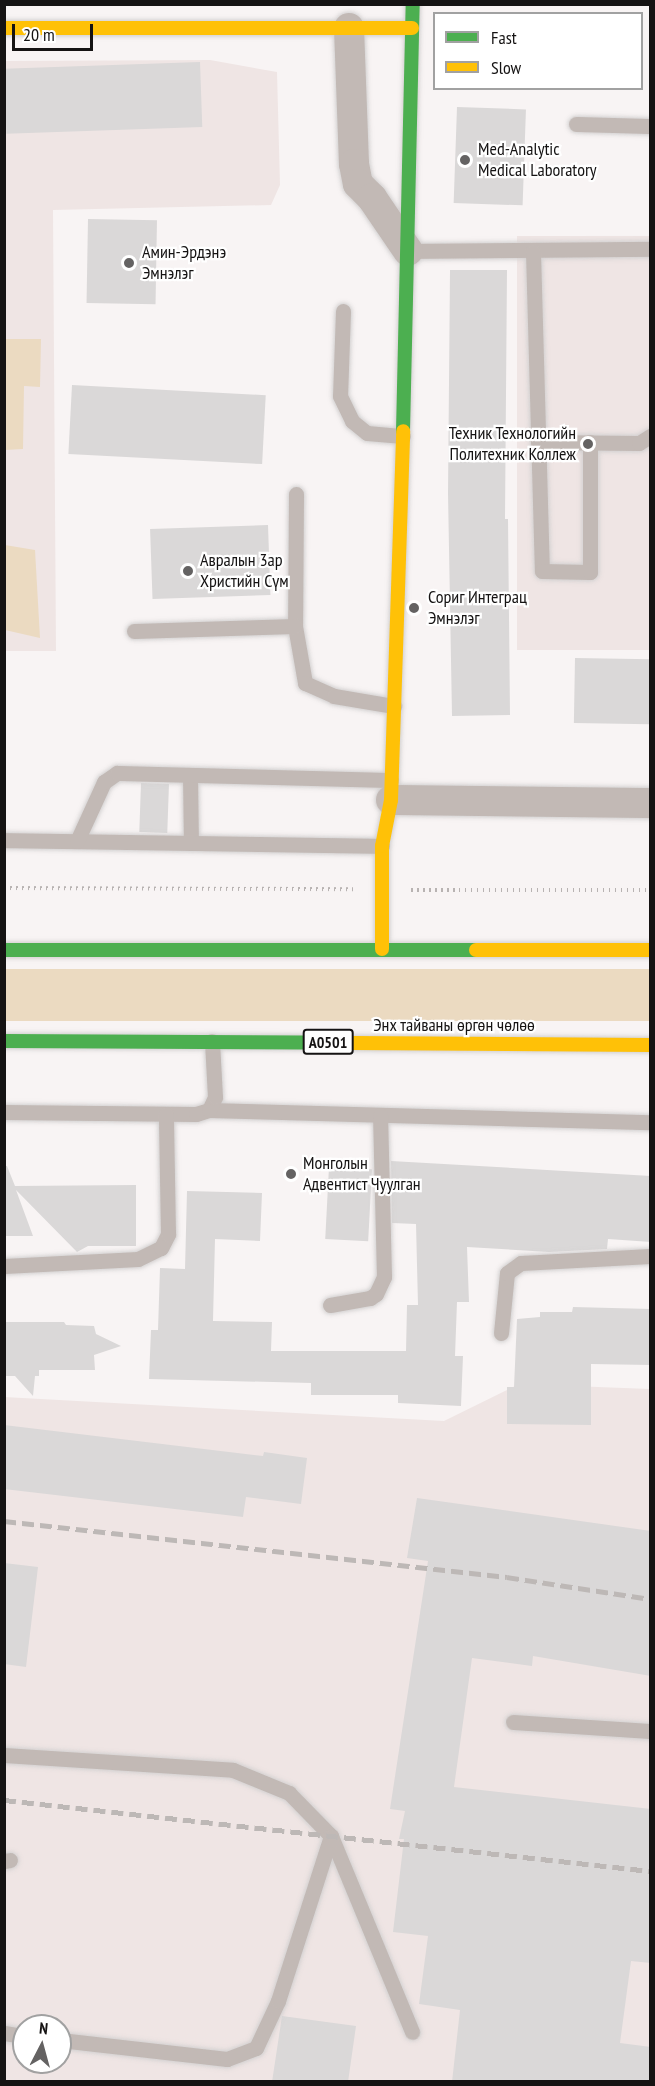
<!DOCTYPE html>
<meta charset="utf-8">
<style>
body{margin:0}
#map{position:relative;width:655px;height:2086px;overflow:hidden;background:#f8f4f4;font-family:"PT Sans Narrow",sans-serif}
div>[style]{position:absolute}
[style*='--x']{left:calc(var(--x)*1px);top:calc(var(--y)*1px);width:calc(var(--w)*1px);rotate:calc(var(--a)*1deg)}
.built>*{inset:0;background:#efe5e4;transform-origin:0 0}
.green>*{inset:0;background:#ebdac1;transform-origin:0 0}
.building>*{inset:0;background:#dad8d8;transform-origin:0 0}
.path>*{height:4px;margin-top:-2px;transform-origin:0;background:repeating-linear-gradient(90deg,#b8b3b2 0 1.5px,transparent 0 6px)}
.roads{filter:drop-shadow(0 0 2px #d3d1d1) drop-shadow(0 0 2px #d3d1d1)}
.lane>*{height:15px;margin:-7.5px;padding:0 7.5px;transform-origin:7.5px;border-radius:7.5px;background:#c2b9b5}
.street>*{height:30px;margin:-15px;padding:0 15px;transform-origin:15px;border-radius:15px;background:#c2b9b5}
.fast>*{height:14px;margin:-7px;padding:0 7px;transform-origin:7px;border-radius:7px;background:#4caf50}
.slow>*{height:14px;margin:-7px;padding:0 7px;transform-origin:7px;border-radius:7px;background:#ffc107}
.rail>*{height:4.5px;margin-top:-2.25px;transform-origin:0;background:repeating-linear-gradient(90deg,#bdb8b6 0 12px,transparent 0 18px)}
.dots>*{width:16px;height:16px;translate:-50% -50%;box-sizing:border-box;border:3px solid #fff;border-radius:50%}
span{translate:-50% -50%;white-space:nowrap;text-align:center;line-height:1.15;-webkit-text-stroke:4.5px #fff;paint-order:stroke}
.shield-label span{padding:2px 4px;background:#fff;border:2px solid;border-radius:4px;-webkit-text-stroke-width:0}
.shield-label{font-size:16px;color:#151313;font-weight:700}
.poi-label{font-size:18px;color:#151313}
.left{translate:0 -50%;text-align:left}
.right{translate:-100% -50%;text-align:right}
.street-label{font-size:18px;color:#151313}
.frame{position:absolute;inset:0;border:6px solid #151313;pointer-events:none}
.legend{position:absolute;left:433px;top:12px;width:210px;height:78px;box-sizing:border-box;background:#fff;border:2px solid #a1a1a1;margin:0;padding:8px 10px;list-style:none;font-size:18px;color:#151313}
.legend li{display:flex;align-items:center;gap:12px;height:30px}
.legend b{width:30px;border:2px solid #a1a1a1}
.north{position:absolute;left:12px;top:2014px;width:60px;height:60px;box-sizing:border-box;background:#fff;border:2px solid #a1a1a1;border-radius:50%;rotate:6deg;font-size:16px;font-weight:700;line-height:24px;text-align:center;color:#151313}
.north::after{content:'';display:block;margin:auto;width:21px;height:27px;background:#646262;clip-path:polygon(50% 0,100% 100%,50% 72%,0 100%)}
.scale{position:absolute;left:12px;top:24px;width:81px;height:27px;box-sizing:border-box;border:3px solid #151313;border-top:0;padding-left:8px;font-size:18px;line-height:21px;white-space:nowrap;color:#151313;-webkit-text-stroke:4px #fff;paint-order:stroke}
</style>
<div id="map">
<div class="built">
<div style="clip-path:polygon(210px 60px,277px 72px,280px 185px,271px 205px,53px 210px,56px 651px,5px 651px,4px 61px)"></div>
<div style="left:650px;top:236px;width:414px;height:133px;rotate:90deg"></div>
<div style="clip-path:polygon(evenodd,519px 1384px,650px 1389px,650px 2081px,5px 2081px,4px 1397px,444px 1421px,519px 1384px,24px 2026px,60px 2026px,60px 2062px,24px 2062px,24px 2026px)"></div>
</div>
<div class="green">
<div style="clip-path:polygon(5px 339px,41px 339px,40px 387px,24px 386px,23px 449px,5px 450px)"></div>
<div style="clip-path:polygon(5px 545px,35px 550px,40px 638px,5px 630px)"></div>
<div style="left:5px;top:969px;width:645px;height:52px"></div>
</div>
<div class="building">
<div style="left:200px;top:62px;width:65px;height:196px;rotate:88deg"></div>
<div style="left:457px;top:107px;width:69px;height:96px;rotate:2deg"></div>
<div style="left:88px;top:219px;width:69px;height:84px;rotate:1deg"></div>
<div style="clip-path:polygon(450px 270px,507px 270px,505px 519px,508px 519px,510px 715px,452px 716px,448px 493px)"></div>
<div style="left:72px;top:385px;width:194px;height:69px;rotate:3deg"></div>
<div style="left:268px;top:525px;width:70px;height:118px;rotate:88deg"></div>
<div style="left:575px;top:658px;width:76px;height:65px;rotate:1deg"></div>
<div style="left:141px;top:783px;width:28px;height:49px;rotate:2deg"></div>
<div style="clip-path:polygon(391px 1161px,651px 1176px,651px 1242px,608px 1239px,607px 1249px,549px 1252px,467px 1247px,469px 1302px,457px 1302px,455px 1356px,463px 1356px,461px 1406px,398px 1403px,398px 1395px,311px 1395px,311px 1383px,149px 1379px,151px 1330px,158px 1330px,160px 1268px,185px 1269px,187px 1191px,262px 1193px,260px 1241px,215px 1239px,213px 1321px,272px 1322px,271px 1351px,406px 1351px,407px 1305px,418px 1305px,416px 1224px,392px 1223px)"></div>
<div style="clip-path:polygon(4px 1166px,7px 1166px,15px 1186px,136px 1185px,136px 1246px,88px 1246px,77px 1252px,16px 1190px,33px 1236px,4px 1236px)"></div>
<div style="left:329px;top:1167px;width:43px;height:72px;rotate:3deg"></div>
<div style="clip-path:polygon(573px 1307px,651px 1309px,651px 1365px,591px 1364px,591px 1425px,507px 1424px,507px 1387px,514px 1387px,517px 1319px,540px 1317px,540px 1312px,572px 1312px)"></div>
<div style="clip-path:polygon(4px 1322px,64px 1322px,66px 1325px,94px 1326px,96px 1334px,121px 1346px,94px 1355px,95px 1370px,39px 1370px,39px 1376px,35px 1376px,33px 1396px,15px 1376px,5px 1376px)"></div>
<div style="clip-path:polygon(4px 1425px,263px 1456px,264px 1452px,307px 1458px,301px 1504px,246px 1497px,243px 1517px,4px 1489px)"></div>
<div style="clip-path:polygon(417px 1498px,651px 1531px,651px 1676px,533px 1656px,532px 1666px,472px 1658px,454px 1787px,651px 1809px,651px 1963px,631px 1961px,620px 2043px,651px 2047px,651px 2082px,452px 2082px,460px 2010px,419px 2004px,428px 1936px,393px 1932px,404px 1839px,399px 1839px,405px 1811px,390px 1809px,428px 1561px,407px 1558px)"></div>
<div style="clip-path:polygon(4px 1563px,38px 1567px,26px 1667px,4px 1664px)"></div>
<div style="clip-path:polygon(282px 2016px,356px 2026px,348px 2082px,272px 2082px)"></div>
</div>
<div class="path">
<div style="--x:4;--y:888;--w:349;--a:0.2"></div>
<div style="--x:411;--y:890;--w:239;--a:0"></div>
</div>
<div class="roads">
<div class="lane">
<div style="--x:576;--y:124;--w:74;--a:1.5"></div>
<div style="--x:408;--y:251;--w:242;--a:-0.5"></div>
<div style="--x:533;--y:252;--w:319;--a:88.4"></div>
<div style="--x:542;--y:571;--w:48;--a:1.2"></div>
<div style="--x:590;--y:572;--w:130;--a:-90"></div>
<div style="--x:343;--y:311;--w:85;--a:92"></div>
<div style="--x:340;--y:396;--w:28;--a:64"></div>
<div style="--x:352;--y:421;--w:19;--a:39"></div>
<div style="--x:367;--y:433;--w:36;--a:5"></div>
<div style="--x:538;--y:442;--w:101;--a:0.6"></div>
<div style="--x:639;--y:443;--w:13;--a:-32"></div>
<div style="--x:296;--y:494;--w:132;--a:90.4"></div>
<div style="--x:295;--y:626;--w:58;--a:80"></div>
<div style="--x:305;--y:683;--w:32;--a:24"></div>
<div style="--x:334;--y:696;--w:61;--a:9.5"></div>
<div style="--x:134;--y:631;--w:161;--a:-1.8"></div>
<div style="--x:190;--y:775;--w:68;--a:89.2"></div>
<div style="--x:4;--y:840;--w:378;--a:0.9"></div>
<div style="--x:77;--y:841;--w:65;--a:-65.4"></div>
<div style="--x:104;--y:782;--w:16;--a:-35"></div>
<div style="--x:117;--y:773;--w:274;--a:1.5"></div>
<div style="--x:209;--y:1110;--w:441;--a:1.6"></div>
<div style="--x:4;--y:1112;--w:192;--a:0.6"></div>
<div style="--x:196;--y:1114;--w:14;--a:-17"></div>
<div style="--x:209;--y:1110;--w:14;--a:-65"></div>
<div style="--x:215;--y:1097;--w:56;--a:-93.1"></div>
<div style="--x:4;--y:1266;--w:134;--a:-3"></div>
<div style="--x:138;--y:1259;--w:25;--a:-26"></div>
<div style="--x:161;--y:1248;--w:16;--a:-63"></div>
<div style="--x:168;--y:1234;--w:120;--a:-91"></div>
<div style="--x:330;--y:1305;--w:41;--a:-9.9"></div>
<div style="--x:370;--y:1298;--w:7;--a:-34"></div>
<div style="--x:376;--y:1294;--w:19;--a:-65"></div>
<div style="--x:384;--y:1277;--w:162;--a:-91.4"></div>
<div style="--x:501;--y:1333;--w:60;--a:-84.3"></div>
<div style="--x:507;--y:1273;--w:17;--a:-36"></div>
<div style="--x:521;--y:1263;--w:129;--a:-3.1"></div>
<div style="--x:513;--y:1722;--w:137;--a:3.8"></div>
<div style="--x:4;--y:1755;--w:229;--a:3.7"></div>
<div style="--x:233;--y:1770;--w:61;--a:22.3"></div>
<div style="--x:289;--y:1793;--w:60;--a:45.7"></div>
<div style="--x:331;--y:1836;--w:212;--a:67.5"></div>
<div style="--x:4;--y:1861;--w:6;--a:-9"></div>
<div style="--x:4;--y:2033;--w:20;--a:9"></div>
<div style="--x:60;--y:2040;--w:168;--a:6.5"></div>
<div style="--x:227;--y:2059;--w:31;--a:-21"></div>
<div style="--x:256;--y:2048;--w:52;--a:-64.9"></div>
<div style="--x:278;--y:2001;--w:173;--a:-72.2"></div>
</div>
<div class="street">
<div style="--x:349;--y:28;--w:136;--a:87.9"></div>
<div style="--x:354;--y:164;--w:20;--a:79"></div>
<div style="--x:358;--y:184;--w:20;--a:45"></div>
<div style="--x:372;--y:198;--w:64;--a:55.8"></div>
<div style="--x:391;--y:800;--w:259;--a:0.7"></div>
</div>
<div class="fast">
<div style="--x:403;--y:431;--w:427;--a:-88.7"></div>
<div style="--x:4;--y:950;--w:472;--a:0"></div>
<div style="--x:4;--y:1041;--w:348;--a:0.3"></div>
</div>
<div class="slow">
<div style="--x:4;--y:28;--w:408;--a:0"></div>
<div style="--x:382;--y:949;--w:103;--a:-90"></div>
<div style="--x:382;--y:846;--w:47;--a:-78.9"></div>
<div style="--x:391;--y:800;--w:369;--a:-88.1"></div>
<div style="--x:476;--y:950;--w:174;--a:0"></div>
<div style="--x:352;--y:1043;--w:298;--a:0.4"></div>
</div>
</div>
<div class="rail">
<div style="--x:4;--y:1521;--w:506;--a:6.35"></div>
<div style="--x:507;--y:1577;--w:145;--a:8.7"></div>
<div style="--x:4;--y:1800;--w:650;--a:6.27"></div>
</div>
<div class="dots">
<div style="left:465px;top:160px;background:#646262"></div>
<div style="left:129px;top:263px;background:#646262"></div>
<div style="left:588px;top:444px;background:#646262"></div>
<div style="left:188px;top:571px;background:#646262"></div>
<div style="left:414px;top:608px;background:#646262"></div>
<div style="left:291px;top:1174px;background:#646262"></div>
</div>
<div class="shield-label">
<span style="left:328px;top:1042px">A0501</span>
</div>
<div class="poi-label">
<span class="left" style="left:478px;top:160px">Med-Analytic<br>Medical Laboratory</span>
<span class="left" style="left:142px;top:263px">Амин-Эрдэнэ<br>Эмнэлэг</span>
<span class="right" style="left:576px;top:444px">Техник Технологийн<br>Политехник Коллеж</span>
<span class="left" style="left:200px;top:571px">Авралын 3ар<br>Христийн Сүм</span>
<span class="left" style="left:428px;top:608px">Сориг Интеграц<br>Эмнэлэг</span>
<span class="left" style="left:303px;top:1174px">Монголын<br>Адвентист Чуулган</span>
</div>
<div class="street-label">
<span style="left:454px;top:1025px">Энх тайваны өргөн чөлөө</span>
</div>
<div class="frame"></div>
<ul class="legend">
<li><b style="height:8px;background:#4caf50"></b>Fast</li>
<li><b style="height:8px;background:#ffc107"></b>Slow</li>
</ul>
<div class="north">N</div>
<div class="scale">20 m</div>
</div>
